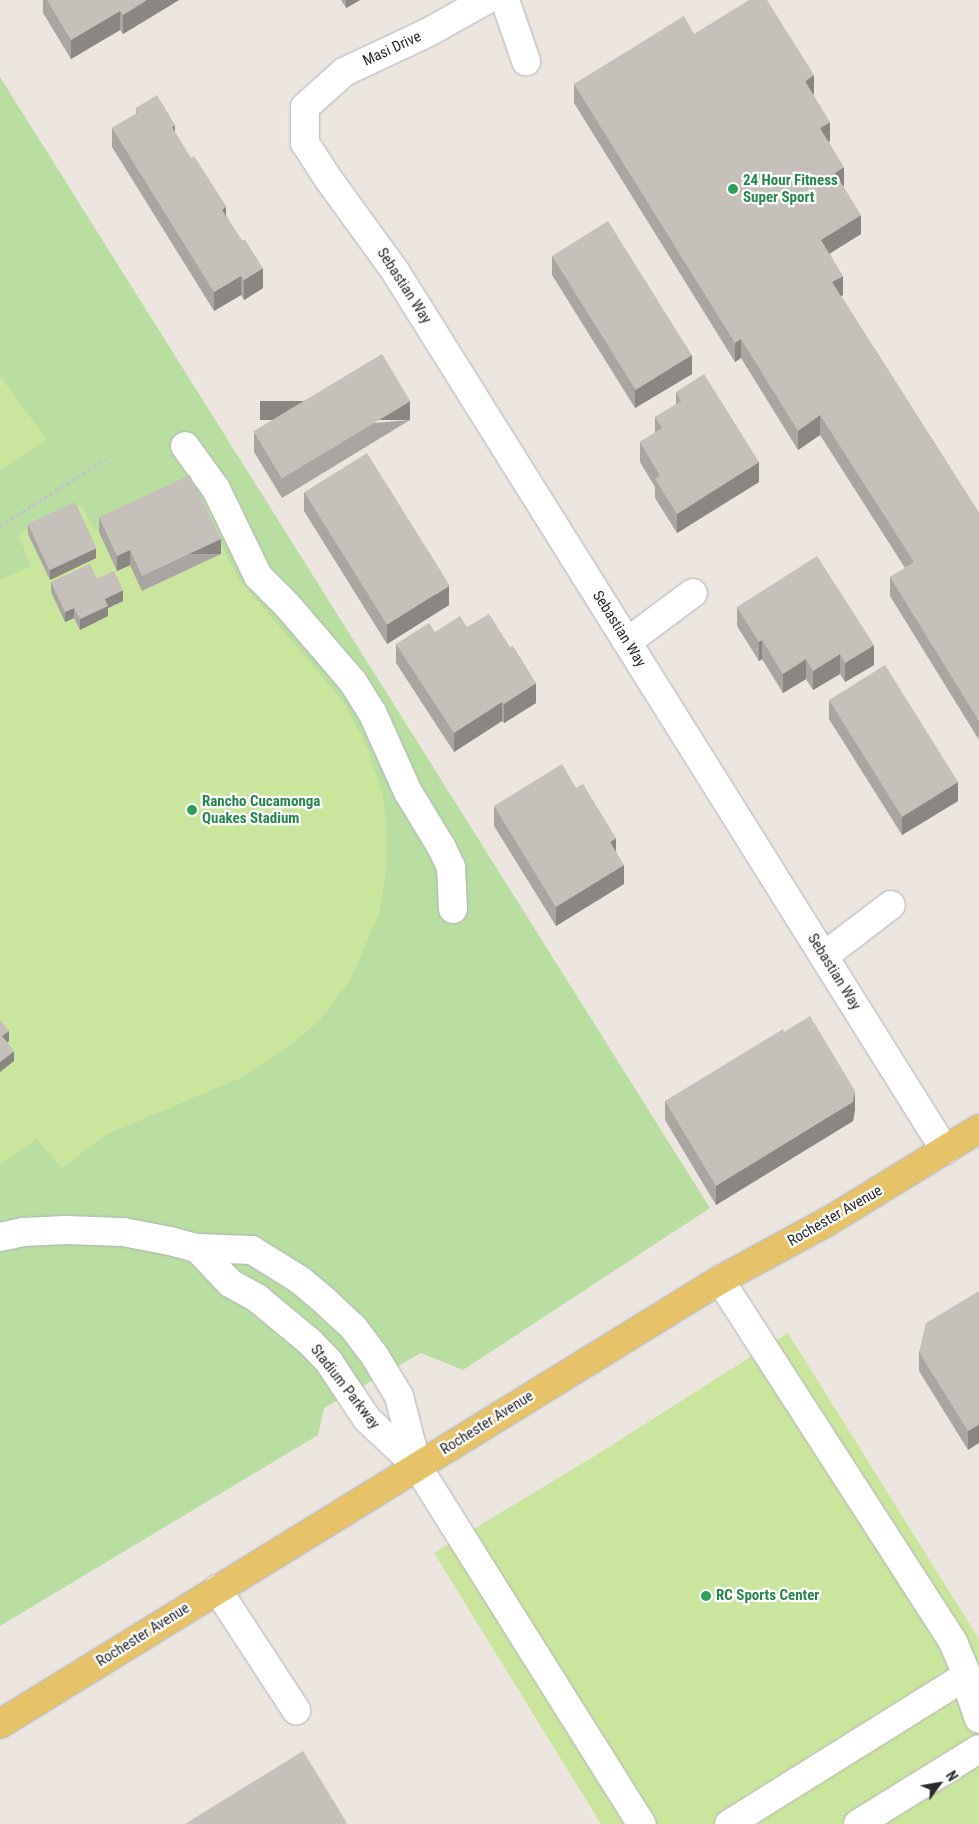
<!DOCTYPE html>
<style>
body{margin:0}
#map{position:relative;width:979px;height:1824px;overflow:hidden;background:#ece6df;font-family:"Roboto Condensed",sans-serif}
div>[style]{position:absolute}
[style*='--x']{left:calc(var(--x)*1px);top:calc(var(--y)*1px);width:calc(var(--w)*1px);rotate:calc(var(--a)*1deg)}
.green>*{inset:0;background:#b8df9f}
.pitch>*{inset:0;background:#cae59c}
.path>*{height:3px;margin-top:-1.5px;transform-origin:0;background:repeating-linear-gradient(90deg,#c4c4c4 0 4px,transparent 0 6.5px)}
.roads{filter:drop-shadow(0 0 1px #afb2bb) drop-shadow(0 0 1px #afb2bb)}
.minor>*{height:28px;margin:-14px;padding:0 14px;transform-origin:14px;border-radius:14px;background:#fff}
.major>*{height:28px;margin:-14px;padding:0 14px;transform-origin:14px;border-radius:14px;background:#e7c269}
.wall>*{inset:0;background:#a9a5a0}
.shaded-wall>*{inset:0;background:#8a8682;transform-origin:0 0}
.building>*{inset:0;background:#c5c0ba;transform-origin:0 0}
.dots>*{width:14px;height:14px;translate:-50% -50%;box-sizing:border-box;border:2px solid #fff;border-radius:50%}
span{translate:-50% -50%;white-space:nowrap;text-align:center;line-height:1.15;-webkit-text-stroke:4.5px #fff;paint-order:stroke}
.street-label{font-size:15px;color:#2b2b2b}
.leisure-label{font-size:15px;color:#27864d;font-weight:700}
.left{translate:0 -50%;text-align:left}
.north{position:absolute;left:914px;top:1759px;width:50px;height:50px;-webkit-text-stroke:4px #fff;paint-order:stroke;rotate:58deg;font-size:14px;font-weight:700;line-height:20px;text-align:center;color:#2b2b2b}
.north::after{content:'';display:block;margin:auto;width:18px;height:22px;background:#2b2b2b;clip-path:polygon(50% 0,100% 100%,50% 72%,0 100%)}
</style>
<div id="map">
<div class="green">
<div style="clip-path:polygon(0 77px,710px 1208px,463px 1370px,421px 1353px,324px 1408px,318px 1435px,0 1626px)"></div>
</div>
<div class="pitch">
<div style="clip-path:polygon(0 376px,47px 440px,0 470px)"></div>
<div style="clip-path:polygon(192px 486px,238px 578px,343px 701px,366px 744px,382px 792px,387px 827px,387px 868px,379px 914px,350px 980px,321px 1019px,287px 1048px,243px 1077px,105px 1135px,62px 1168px,36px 1139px,0 1165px,0 580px,31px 566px,18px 534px,81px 505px,95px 531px)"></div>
<div style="clip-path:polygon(788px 1333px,979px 1639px,979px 1824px,601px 1824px,434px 1553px,593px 1457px)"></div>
</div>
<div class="path">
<div style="--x:0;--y:526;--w:125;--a:-32.3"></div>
</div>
<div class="roads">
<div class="minor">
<div style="--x:486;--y:0;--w:65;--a:150.7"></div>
<div style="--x:429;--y:32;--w:94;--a:154.8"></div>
<div style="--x:344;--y:72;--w:52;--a:138.1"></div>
<div style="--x:305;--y:107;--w:36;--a:90"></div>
<div style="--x:305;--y:143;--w:44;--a:57"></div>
<div style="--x:329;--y:180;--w:112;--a:54"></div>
<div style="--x:395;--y:271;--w:1037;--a:57.97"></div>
<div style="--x:505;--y:0;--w:65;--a:71"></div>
<div style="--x:185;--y:446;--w:53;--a:54.2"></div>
<div style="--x:216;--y:489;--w:97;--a:64.2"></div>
<div style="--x:258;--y:576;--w:41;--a:45"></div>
<div style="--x:287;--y:605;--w:101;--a:49.4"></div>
<div style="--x:353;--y:682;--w:36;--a:58"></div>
<div style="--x:372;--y:712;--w:88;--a:65.8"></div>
<div style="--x:408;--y:792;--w:66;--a:58.7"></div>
<div style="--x:442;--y:848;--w:21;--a:65"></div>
<div style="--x:451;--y:867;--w:42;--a:87.3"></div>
<div style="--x:627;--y:642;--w:82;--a:-36.6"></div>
<div style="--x:824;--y:956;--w:84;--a:-37.3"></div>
<div style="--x:0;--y:1237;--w:24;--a:-12"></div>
<div style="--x:23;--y:1232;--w:43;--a:-2.7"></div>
<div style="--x:66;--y:1230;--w:57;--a:2"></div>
<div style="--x:123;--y:1232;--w:48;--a:10.8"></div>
<div style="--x:170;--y:1241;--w:28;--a:15"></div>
<div style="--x:197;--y:1248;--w:55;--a:2.1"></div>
<div style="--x:252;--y:1250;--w:57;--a:32"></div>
<div style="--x:300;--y:1280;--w:35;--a:40"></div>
<div style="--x:327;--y:1303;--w:35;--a:43"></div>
<div style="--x:353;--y:1327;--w:39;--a:53"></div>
<div style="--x:376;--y:1358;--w:44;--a:58.8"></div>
<div style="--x:399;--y:1396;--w:72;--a:75.6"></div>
<div style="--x:197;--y:1248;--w:48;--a:46.7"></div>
<div style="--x:230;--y:1283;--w:31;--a:29"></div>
<div style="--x:257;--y:1298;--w:69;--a:39.7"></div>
<div style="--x:310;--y:1342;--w:28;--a:46"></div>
<div style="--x:329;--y:1362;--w:69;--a:56.3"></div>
<div style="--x:367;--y:1419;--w:69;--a:43.2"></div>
<div style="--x:417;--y:1466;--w:423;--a:57.9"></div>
<div style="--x:720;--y:1280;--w:431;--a:57.2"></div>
<div style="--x:953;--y:1642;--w:36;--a:67"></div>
<div style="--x:967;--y:1675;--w:21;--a:79"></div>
<div style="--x:971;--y:1696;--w:24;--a:71"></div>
<div style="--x:217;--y:1589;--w:145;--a:56.9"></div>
<div style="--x:729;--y:1824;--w:281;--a:-32"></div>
<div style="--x:858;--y:1824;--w:142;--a:-31.8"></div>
</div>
<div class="major">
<div style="--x:0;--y:1724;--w:846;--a:-31.66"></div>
<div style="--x:720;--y:1280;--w:122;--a:-28.5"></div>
<div style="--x:827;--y:1222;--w:178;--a:-31.5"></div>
</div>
</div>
<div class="wall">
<div style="clip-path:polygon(43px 0,179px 0,123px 34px,120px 30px,71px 59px,43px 13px)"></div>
<div style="clip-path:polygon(341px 0,360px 0,346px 8px)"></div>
<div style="clip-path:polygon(694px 34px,814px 94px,813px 95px,830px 141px,829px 142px,844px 186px,843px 187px,861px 234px,830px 253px,843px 295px,841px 296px,979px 513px,979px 740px,890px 596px,890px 577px,905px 568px,820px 435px,798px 450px,741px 358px,735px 362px,574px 103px,574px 84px)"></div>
<div style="clip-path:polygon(136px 108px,175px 133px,226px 215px,263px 288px,244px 300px,241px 295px,214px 311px,112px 147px,112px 128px,136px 114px)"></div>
<div style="clip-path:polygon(552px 256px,692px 374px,635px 408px,552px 275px)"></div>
<div style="clip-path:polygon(676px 392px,759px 482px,677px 533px,655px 498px,655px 487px,640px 462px,640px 442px,655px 433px,655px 417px,676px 405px)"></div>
<div style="clip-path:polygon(410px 420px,282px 498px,254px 452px,254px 433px)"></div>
<div style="clip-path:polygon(304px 492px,449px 605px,387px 644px,304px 511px)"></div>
<div style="clip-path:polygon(99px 517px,221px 554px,142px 591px,130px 565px,117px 571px,99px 532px)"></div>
<div style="clip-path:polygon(28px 524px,96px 558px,50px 580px,28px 534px)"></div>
<div style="clip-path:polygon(97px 579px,123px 601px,108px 608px,108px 616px,80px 630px,74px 618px,65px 622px,51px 592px,51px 582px)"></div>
<div style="clip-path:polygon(737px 607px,874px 665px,845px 682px,840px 674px,813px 690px,806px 679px,783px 693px,762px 659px,759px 661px,737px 626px)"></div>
<div style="clip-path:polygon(467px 627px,536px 703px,504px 723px,502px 721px,454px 752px,396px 663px,396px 644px)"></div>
<div style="clip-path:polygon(829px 700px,958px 801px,902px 835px,829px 719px)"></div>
<div style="clip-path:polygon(494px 806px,616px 851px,624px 884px,556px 926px,494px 826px)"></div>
<div style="clip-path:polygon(784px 1032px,855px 1110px,853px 1121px,716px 1205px,665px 1120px,665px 1101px)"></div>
<div style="clip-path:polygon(979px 1291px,968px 1450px,919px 1371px,919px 1352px)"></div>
</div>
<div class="shaded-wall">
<div style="clip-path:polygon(147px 0,179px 0,123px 34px,123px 15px)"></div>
<div style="clip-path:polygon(346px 0,360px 0,346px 8px)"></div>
<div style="clip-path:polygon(120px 11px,120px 30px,71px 59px,71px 40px)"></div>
<div style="clip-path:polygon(814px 75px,814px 94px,805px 100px,805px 81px)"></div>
<div style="clip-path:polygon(830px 122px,830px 141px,820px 147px,820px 128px)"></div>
<div style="clip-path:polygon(175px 125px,175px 144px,172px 127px)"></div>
<div style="clip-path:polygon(844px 167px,844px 186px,835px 192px,835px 173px)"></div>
<div style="clip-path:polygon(226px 206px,226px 225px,222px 210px)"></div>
<div style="clip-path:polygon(861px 215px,861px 234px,821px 259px,821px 240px)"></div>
<div style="clip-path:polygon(263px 268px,263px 288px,244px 300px,244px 280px)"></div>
<div style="clip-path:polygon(241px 276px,241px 295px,214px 311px,214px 292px)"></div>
<div style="clip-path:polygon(843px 276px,843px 295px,832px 302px,832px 282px)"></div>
<div style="clip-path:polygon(741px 339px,741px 358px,735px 362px,735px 343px)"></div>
<div style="clip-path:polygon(692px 355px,692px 374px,635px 408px,635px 389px)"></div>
<div style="left:410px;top:401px;width:19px;height:150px;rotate:90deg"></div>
<div style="clip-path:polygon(820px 415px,820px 435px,798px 450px,798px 431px)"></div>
<div style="clip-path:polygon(759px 462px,759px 482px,677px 533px,677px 514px)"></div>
<div style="left:221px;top:539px;width:15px;height:87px;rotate:90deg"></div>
<div style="clip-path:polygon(96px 548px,96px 558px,50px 580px,50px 570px)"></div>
<div style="clip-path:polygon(130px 550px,130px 565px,117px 571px,117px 556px)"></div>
<div style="clip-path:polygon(449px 586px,449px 605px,387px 644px,387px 625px)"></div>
<div style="clip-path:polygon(123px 590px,123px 601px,108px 608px,108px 616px,80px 630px,80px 619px,105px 599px)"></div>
<div style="clip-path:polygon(74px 608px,74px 618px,65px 622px,65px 612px)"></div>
<div style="clip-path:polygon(762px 640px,762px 659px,759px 661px,759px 642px)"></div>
<div style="clip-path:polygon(874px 645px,874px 665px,845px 682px,845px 663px)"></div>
<div style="clip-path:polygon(840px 654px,840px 674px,813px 690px,813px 671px)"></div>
<div style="clip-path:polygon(806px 659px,806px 679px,783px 693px,783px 674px)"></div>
<div style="clip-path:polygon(536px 683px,536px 703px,504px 723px,504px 704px)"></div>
<div style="clip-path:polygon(502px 702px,502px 721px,454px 752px,454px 733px)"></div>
<div style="clip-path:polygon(958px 782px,958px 801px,902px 835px,902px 815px)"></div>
<div style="clip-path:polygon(616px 838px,616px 858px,610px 842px)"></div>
<div style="clip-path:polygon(624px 865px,624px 884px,556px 926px,556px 907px)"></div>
<div style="clip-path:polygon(9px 1031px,9px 1041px,2px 1046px,2px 1036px)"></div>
<div style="clip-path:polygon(14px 1051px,14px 1061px,0 1072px,0 1062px)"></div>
<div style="clip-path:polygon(855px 1091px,855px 1110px,853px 1121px,716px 1205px,716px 1186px)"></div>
<div style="clip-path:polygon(979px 1424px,979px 1443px,968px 1450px,968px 1431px)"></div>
</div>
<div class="building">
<div style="clip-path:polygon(47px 0,147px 0,123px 15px,120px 11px,71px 40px)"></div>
<div style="clip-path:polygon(749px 0,767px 0,814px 75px,805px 81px,830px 122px,820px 128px,844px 167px,835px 173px,861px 215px,821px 240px,843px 276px,832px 282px,979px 513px,979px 721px,890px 577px,914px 562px,820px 415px,798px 431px,741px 339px,735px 343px,574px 84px,684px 16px,694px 34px)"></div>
<div style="clip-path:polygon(157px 95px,175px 125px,172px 127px,191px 158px,194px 156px,226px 206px,222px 210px,242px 240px,245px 240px,263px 268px,244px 280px,241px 276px,214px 292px,112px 128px,137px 113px,136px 108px)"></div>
<div style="left:608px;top:221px;width:158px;height:66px;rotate:58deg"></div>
<div style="left:382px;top:354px;width:55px;height:150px;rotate:59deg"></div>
<div style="clip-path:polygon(704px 374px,759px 462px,677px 514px,655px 479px,660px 476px,640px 442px,662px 428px,655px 417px,681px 401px,676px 392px)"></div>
<div style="left:367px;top:453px;width:156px;height:74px;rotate:58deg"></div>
<div style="clip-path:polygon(190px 475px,221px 539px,142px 576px,130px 550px,117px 556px,99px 517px)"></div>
<div style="left:75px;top:502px;width:51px;height:52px;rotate:65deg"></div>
<div style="clip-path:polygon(817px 556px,874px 645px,845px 663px,840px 654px,813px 671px,806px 659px,783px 674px,762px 640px,759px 642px,737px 607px)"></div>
<div style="clip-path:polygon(90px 564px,97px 579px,114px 571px,123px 590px,105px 599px,108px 606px,80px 619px,74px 608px,65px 612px,51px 582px)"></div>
<div style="clip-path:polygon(489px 614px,510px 647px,513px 646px,536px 683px,504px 704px,502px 702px,454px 733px,396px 644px,429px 623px,435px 632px,460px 616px,467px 627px)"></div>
<div style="left:885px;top:665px;width:138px;height:66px;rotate:58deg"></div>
<div style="clip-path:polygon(562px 764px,576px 788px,583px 784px,616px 838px,610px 842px,624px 865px,556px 907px,494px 806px)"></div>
<div style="clip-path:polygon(810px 1016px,855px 1091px,853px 1102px,716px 1186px,665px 1101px,783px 1029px,784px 1032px)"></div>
<div style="clip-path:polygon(0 1020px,9px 1031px,2px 1036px,14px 1051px,0 1062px)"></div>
<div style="clip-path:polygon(979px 1291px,979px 1424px,968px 1431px,919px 1352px,926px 1323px)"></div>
<div style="clip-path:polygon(303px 1751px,347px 1823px,345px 1824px,185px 1824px)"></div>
</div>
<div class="dots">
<div style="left:733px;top:189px;background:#2e9e5b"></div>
<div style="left:192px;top:810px;background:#2e9e5b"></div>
<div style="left:706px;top:1596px;background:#2e9e5b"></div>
</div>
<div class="street-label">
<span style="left:392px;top:49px;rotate:-25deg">Masi Drive</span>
<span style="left:404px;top:286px;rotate:57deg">Sebastian Way</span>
<span style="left:619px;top:629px;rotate:58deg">Sebastian Way</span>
<span style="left:834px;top:972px;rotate:58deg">Sebastian Way</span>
<span style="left:835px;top:1216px;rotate:-30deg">Rochester Avenue</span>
<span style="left:345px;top:1387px;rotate:52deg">Stadium Parkway</span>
<span style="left:487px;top:1423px;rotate:-32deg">Rochester Avenue</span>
<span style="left:143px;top:1635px;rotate:-32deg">Rochester Avenue</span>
</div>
<div class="leisure-label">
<span class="left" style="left:743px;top:189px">24 Hour Fitness<br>Super Sport</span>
<span class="left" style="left:202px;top:810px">Rancho Cucamonga<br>Quakes Stadium</span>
<span class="left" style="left:716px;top:1596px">RC Sports Center</span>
</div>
<div class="north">N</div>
</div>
